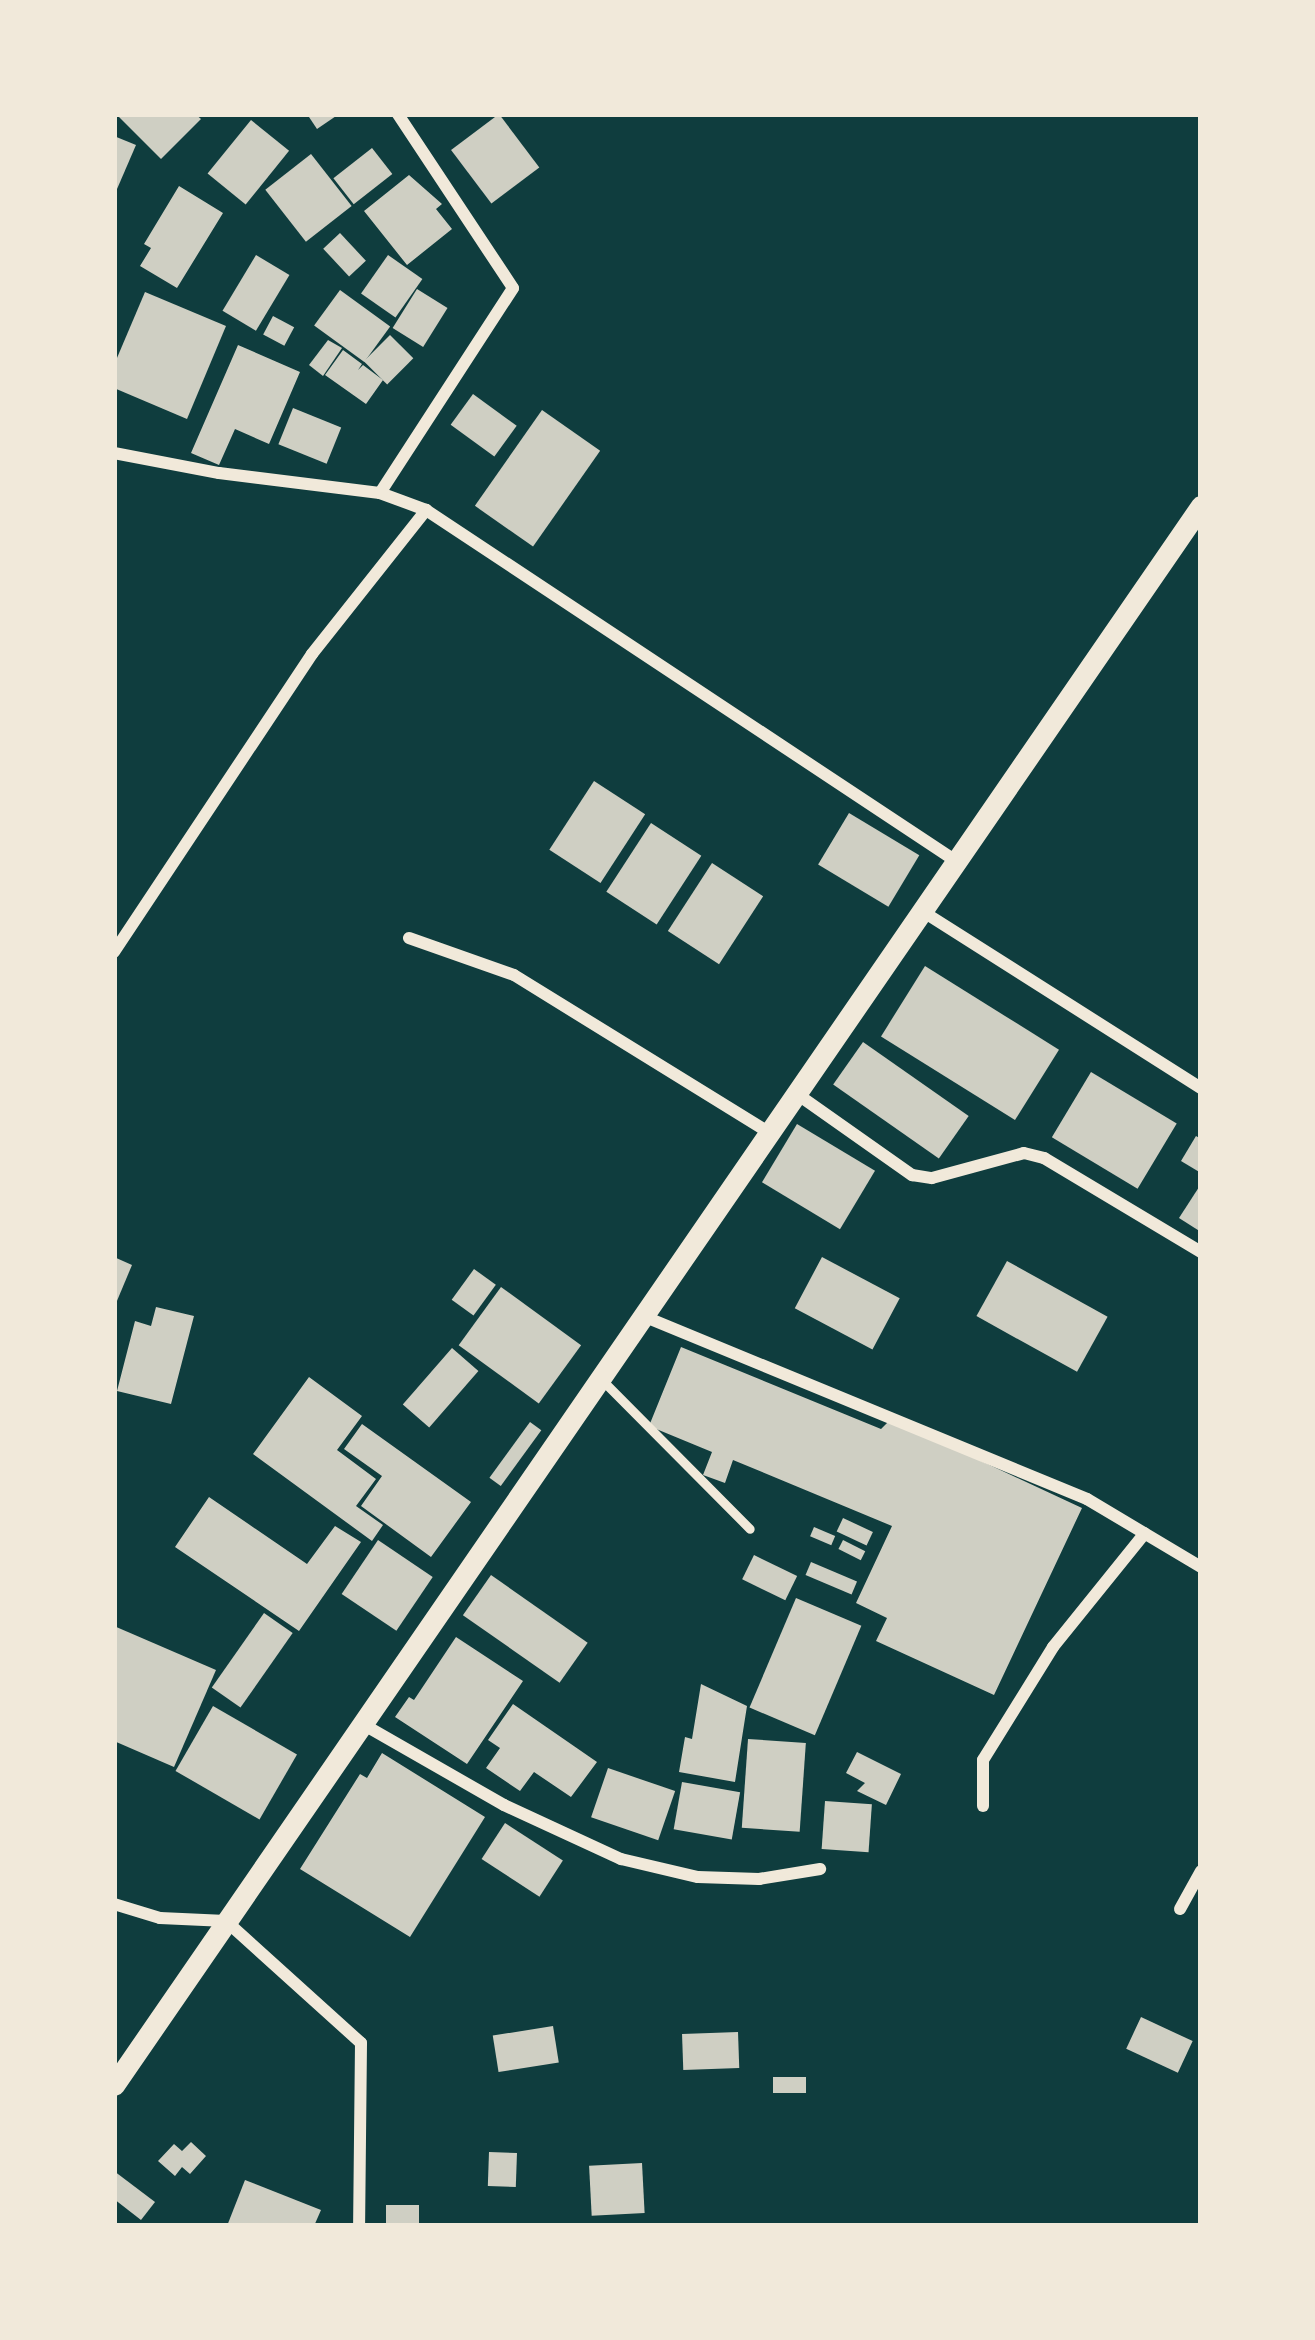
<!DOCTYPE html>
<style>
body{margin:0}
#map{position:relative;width:1315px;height:2340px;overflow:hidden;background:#0f3d3e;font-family:"PT Sans",sans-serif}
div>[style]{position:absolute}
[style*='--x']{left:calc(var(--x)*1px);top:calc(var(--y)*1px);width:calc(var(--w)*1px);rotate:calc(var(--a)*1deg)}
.building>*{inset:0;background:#cfcfc3;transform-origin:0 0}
.service>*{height:9px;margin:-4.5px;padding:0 4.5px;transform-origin:4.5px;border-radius:4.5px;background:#f1e9da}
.minor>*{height:12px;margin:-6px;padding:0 6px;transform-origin:6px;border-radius:6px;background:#f1e9da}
.tertiary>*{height:21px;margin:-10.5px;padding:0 10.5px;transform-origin:10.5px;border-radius:10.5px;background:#f1e9da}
span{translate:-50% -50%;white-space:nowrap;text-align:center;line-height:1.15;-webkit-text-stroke:12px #f1e9da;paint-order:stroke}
.frame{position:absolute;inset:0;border:117px solid #f1e9da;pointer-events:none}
</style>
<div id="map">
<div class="building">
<div style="clip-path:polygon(116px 114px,195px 114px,201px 119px,161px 159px)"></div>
<div style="clip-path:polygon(307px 114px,339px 114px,317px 129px)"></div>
<div style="left:499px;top:114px;width:67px;height:60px;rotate:53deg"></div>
<div style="left:251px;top:120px;width:49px;height:69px;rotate:39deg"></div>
<div style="clip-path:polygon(114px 136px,136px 145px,114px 196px)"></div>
<div style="left:372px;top:148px;width:33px;height:49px;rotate:52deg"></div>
<div style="left:311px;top:154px;width:66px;height:58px;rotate:52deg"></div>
<div style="clip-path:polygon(409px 175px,442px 204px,436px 209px,452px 229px,407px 265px,364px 211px)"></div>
<div style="clip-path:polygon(179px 186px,223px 213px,177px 288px,140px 266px,151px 248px,144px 244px)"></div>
<div style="left:340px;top:233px;width:38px;height:23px;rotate:47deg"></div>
<div style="left:256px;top:255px;width:39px;height:65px;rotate:31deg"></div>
<div style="left:388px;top:255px;width:42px;height:47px;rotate:35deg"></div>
<div style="left:417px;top:289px;width:36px;height:46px;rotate:32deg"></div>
<div style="left:340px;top:290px;width:62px;height:44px;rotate:36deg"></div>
<div style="clip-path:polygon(145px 292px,226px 326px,187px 419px,114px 388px,114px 365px)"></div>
<div style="left:273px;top:316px;width:24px;height:21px;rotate:28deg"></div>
<div style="left:390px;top:335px;width:33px;height:37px;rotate:45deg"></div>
<div style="clip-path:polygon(328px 340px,342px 348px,323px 376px,309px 365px)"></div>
<div style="clip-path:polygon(238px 345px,300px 372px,269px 444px,235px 429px,219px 465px,191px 453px)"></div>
<div style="clip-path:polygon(343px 350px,362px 364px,358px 370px,363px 365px,383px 380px,366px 404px,325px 375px)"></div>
<div style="left:473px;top:394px;width:54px;height:38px;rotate:36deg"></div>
<div style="left:293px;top:408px;width:52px;height:39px;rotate:22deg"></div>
<div style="left:542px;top:410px;width:71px;height:117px;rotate:35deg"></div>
<div style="left:594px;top:781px;width:61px;height:82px;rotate:33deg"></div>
<div style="left:849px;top:813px;width:82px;height:60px;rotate:31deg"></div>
<div style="left:651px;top:823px;width:60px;height:82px;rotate:33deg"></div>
<div style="left:712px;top:863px;width:61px;height:81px;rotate:33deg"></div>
<div style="left:925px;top:966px;width:158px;height:83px;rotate:32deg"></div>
<div style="left:863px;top:1042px;width:129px;height:52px;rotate:35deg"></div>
<div style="left:1091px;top:1072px;width:100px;height:76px;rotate:31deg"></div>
<div style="left:797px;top:1124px;width:91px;height:68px;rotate:31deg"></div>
<div style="clip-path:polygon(1196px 1136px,1201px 1139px,1201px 1173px,1181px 1161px)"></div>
<div style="clip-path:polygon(1201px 1184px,1201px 1232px,1179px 1218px)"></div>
<div style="clip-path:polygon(114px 1257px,132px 1265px,114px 1308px)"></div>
<div style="left:822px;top:1257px;width:88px;height:58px;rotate:28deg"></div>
<div style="left:1007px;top:1261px;width:115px;height:63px;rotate:29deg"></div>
<div style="left:474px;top:1269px;width:27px;height:38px;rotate:36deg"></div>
<div style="left:501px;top:1287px;width:99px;height:72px;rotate:36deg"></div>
<div style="clip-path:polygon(156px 1307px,194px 1316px,171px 1404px,117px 1391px,135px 1321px,151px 1326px)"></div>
<div style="clip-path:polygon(681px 1347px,881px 1429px,891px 1419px,1082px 1508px,994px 1695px,876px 1641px,887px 1618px,856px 1603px,892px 1526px,733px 1460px,725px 1483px,703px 1475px,712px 1452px,649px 1426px)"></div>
<div style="left:452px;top:1348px;width:35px;height:75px;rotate:41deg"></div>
<div style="clip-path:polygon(309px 1377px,362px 1416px,337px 1450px,376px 1479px,356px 1506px,383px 1525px,372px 1541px,253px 1454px)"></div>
<div style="left:530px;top:1422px;width:14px;height:69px;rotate:36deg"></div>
<div style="clip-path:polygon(362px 1424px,471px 1502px,431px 1557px,361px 1506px,382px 1476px,344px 1449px)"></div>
<div style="clip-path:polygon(209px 1497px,307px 1564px,335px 1526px,361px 1542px,299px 1631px,175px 1547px)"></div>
<div style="left:843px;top:1518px;width:33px;height:15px;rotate:25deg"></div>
<div style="left:814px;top:1527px;width:23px;height:10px;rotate:23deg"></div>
<div style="left:378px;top:1540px;width:66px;height:65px;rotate:34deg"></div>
<div style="left:843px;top:1540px;width:25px;height:10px;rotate:27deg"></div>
<div style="left:754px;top:1555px;width:48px;height:27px;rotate:26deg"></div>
<div style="left:811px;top:1562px;width:50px;height:14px;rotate:23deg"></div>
<div style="left:491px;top:1575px;width:118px;height:49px;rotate:35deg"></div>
<div style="left:796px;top:1598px;width:71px;height:119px;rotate:23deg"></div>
<div style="left:264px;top:1613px;width:35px;height:91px;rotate:35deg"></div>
<div style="clip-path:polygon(114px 1626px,216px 1670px,174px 1767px,114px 1741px)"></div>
<div style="clip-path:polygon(456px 1637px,523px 1681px,467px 1764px,395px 1717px,409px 1697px,414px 1700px)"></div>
<div style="clip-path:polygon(701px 1684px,747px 1706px,735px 1782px,679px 1772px,685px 1737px,692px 1739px)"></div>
<div style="clip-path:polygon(513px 1704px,597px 1762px,571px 1797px,534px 1772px,520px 1791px,486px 1768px,500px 1748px,488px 1740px)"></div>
<div style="left:213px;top:1706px;width:97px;height:75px;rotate:30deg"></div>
<div style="left:748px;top:1739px;width:58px;height:89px;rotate:4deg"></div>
<div style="clip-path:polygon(857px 1752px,901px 1774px,886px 1805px,857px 1791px,865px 1783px,846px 1773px)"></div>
<div style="clip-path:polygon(382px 1753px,485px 1817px,410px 1937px,300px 1869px,360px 1774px,367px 1778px)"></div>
<div style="left:608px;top:1768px;width:71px;height:52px;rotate:19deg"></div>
<div style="left:682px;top:1782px;width:59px;height:48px;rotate:10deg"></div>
<div style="left:825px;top:1801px;width:47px;height:48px;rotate:4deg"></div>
<div style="left:505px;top:1823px;width:69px;height:43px;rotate:33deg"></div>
<div style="left:1141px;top:2017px;width:57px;height:35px;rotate:25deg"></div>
<div style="left:553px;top:2026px;width:37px;height:61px;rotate:81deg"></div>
<div style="left:738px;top:2032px;width:36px;height:56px;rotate:88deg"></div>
<div style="left:806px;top:2077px;width:16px;height:33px;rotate:90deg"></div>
<div style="clip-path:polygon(191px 2142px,206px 2156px,190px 2174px,182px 2167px,175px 2176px,158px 2161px,174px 2144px,182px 2151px)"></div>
<div style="left:489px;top:2152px;width:28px;height:34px;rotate:2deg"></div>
<div style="left:642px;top:2163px;width:50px;height:53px;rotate:87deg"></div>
<div style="clip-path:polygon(114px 2171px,155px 2202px,141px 2220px,114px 2199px)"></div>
<div style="clip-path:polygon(245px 2180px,321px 2210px,314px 2226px,227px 2226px)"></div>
<div style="left:386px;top:2205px;width:33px;height:21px"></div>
</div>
<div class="service">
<div style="--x:601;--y:1379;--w:211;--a:45.2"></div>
</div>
<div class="minor">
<div style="--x:114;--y:453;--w:107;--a:10.8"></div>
<div style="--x:219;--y:473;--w:162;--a:7.1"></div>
<div style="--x:380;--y:493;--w:49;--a:20.3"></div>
<div style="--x:426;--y:510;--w:639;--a:33.52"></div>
<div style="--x:380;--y:493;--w:244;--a:-57"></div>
<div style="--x:513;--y:288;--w:209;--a:-123.5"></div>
<div style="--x:922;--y:911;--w:330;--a:32.4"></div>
<div style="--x:409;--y:938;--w:111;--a:19.4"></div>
<div style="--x:514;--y:975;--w:302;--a:31.7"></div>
<div style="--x:114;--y:952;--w:358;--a:-56.4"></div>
<div style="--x:312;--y:654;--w:184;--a:-51.6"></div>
<div style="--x:797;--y:1094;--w:141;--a:35.2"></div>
<div style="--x:912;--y:1175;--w:20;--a:9"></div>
<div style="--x:932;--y:1178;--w:95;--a:-15.2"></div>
<div style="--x:1024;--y:1153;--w:21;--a:14"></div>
<div style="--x:1044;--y:1158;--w:183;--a:30.9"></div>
<div style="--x:643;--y:1316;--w:480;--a:22.4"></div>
<div style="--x:1087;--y:1499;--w:133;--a:30.8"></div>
<div style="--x:366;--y:1726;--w:159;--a:29.8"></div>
<div style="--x:504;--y:1805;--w:129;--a:24.8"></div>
<div style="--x:621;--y:1859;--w:79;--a:13.2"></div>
<div style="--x:698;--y:1877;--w:61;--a:1.9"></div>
<div style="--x:759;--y:1879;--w:62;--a:-9.3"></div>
<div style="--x:983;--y:1806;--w:46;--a:-90"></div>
<div style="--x:983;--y:1760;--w:133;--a:-58.2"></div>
<div style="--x:1053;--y:1647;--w:146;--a:-51.1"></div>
<div style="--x:114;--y:1904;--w:48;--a:16.9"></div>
<div style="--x:160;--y:1918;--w:66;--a:2.6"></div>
<div style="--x:226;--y:1921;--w:182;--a:42.1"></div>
<div style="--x:361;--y:2043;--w:183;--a:90.6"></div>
<div style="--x:1180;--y:1909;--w:43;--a:-61.1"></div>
</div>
<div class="tertiary">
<div style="--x:114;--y:2085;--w:1917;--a:-55.46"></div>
</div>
<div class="frame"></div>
</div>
